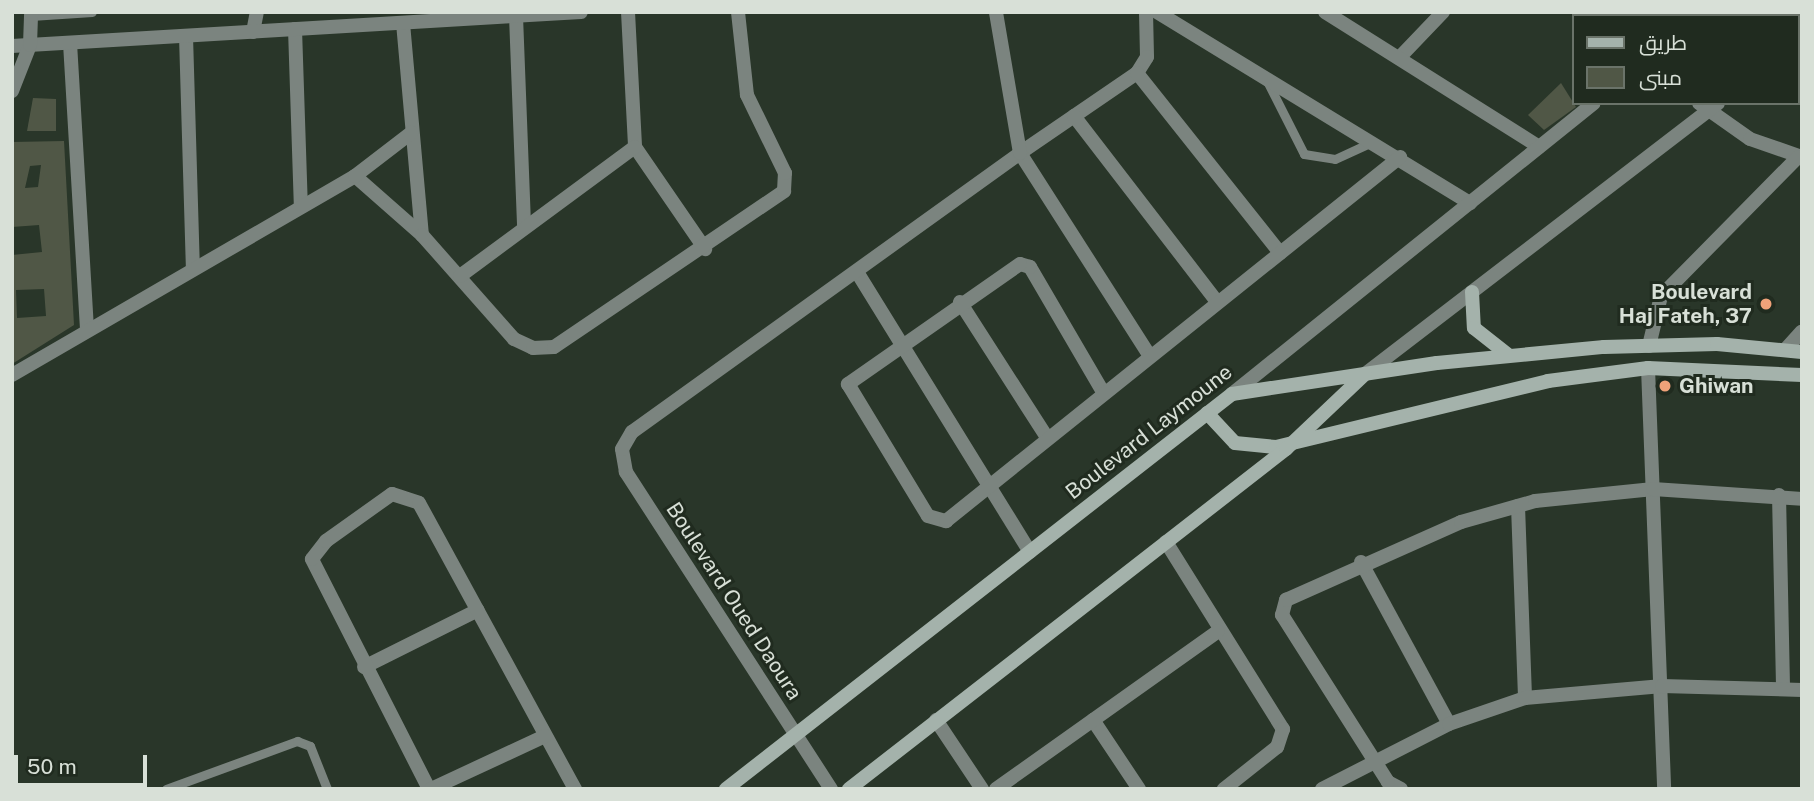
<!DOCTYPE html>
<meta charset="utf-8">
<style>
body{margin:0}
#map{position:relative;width:1814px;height:801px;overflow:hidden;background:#293629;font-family:"Public Sans",Cairo,sans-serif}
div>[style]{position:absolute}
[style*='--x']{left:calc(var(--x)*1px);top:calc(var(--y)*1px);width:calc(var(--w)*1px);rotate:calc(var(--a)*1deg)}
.building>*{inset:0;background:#505746}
.service>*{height:9px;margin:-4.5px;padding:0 4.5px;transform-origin:4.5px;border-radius:4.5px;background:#7b847f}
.minor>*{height:14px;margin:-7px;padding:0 7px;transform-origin:7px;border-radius:7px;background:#7b847f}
.tertiary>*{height:14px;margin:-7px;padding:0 7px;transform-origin:7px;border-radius:7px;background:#7b847f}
.secondary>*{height:14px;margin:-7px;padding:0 7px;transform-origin:7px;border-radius:7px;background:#a4b2ab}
.dots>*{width:19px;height:19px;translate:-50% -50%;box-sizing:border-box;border:4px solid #202b1f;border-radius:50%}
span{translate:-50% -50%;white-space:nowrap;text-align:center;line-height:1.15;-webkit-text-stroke:6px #202b1f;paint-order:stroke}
.poi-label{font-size:21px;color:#d8e0d7;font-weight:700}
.right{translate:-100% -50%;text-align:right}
.left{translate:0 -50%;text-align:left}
.street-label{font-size:21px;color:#d8e0d7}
.frame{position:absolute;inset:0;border:14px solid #d8e0d7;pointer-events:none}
.legend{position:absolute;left:1572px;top:14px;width:228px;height:91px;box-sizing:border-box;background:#202b1f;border:2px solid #6a7369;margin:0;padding:9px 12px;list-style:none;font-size:21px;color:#d8e0d7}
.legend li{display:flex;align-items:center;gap:14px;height:35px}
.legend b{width:35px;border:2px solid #6a7369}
.scale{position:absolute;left:14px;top:755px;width:133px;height:32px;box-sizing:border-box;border:4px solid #d8e0d7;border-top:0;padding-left:9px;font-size:21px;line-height:24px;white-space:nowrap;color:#d8e0d7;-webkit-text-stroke:5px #202b1f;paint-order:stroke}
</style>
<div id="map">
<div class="building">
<div style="clip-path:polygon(1561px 83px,1576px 107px,1544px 130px,1528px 115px)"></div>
<div style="clip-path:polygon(33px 98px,56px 99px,56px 131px,27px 131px)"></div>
<div style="clip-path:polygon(evenodd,64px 141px,74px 325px,12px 364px,12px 255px,42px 252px,39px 225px,12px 227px,12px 142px,64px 141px,41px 165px,38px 187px,25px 188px,30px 166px,41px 165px,64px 141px,44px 289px,46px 316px,17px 318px,16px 290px,44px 289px)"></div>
</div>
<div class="service">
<div style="--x:31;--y:16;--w:61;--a:-3.8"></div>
<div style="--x:1266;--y:79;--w:84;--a:63.1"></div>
<div style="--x:1304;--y:154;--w:31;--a:9"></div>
<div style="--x:1335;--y:159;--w:41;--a:-24.7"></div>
<div style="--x:166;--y:789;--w:140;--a:-20.1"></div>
<div style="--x:297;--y:741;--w:14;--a:21"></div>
<div style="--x:310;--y:746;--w:46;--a:68.4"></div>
</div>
<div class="minor">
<div style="--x:628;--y:12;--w:135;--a:87"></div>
<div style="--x:635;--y:147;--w:124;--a:55.5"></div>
<div style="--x:1146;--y:12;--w:45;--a:88.7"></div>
<div style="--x:1147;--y:57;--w:19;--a:122"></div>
<div style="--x:1137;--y:73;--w:142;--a:145.6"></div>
<div style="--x:1020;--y:153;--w:240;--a:57.4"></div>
<div style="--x:1157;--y:12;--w:367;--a:31.4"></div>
<div style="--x:1620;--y:12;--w:5;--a:53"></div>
<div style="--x:516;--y:16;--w:211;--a:87.8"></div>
<div style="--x:403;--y:23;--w:213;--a:84.9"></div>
<div style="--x:295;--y:29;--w:178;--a:88.1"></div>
<div style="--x:253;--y:32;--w:20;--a:-79"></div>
<div style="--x:186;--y:36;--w:231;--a:88.3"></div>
<div style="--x:70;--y:43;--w:285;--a:86.6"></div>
<div style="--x:12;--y:46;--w:570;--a:-3.42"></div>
<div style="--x:1399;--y:58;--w:64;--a:-46.3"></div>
<div style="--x:1137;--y:73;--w:230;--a:51.5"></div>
<div style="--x:12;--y:91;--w:49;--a:-68.6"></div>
<div style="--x:30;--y:45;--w:33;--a:-88"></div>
<div style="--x:1699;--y:103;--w:62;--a:35.2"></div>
<div style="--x:1750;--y:139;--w:55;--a:19.1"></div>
<div style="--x:1074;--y:116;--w:235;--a:52.4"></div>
<div style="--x:355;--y:176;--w:89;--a:41.4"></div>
<div style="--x:422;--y:235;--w:139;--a:48.5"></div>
<div style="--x:514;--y:339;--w:21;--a:25"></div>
<div style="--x:533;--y:348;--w:21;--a:-3"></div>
<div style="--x:554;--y:347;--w:278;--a:-34.1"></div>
<div style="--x:784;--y:191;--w:18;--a:-87"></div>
<div style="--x:785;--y:173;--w:87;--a:-116"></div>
<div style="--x:747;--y:95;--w:83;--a:-96.2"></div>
<div style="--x:857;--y:272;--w:329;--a:58.3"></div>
<div style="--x:460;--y:276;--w:217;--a:-36.4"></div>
<div style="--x:960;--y:302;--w:159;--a:57.3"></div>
<div style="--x:1649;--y:346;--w:51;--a:-76.5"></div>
<div style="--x:1661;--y:296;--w:195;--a:-45.4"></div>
<div style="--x:1785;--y:350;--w:25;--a:-48"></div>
<div style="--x:1648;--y:368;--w:421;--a:87.8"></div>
<div style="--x:12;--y:375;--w:397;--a:-30.1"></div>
<div style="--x:355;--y:176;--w:71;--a:-37.5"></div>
<div style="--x:1103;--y:392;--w:145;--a:-120.3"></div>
<div style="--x:1030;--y:267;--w:10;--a:-163"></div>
<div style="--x:1020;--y:264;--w:210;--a:145.1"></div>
<div style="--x:848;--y:384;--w:154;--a:58.8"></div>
<div style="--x:928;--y:516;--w:19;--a:16"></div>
<div style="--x:946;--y:521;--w:582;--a:-38.72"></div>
<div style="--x:1779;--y:495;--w:194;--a:88.8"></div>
<div style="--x:1518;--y:506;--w:192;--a:87.9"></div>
<div style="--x:1166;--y:542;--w:221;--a:58"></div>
<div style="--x:1283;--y:729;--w:19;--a:108"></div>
<div style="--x:1277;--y:747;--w:68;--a:141.6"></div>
<div style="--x:1361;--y:562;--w:184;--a:61.5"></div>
<div style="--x:364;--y:667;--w:127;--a:-26.6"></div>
<div style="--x:936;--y:720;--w:83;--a:56.3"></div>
<div style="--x:1093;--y:720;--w:83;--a:56.3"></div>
<div style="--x:429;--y:789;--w:258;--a:-117"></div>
<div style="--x:312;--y:559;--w:23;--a:-52"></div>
<div style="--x:326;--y:541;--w:81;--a:-35.5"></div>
<div style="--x:392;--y:494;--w:28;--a:18"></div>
<div style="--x:419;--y:503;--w:326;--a:61.4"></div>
<div style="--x:431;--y:789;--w:126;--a:-24.9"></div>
<div style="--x:996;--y:789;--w:272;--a:-35.4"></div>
<div style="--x:1322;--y:789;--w:143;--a:-27.1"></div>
<div style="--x:1449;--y:724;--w:80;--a:-18.9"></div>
<div style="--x:1525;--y:698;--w:138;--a:-5"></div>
<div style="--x:1662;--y:686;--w:140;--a:1.6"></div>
<div style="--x:1401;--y:789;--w:15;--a:-152"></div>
<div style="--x:1388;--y:782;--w:198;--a:-122.4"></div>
<div style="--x:1282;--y:615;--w:16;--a:-75"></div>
<div style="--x:1286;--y:600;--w:192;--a:-24"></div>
<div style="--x:1461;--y:522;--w:77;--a:-15.8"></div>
<div style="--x:1535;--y:501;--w:119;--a:-5.8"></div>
<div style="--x:1653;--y:489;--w:149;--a:3.8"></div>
</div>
<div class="tertiary">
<div style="--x:1325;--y:12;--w:253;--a:32.2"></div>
<div style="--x:1706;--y:16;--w:6;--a:-45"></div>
<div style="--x:1798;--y:39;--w:5;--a:-37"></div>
<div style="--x:1365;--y:374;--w:445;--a:-37.5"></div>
<div style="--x:1232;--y:394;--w:464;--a:-38.8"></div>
<div style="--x:831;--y:789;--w:378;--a:-122.9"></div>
<div style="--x:626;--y:472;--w:23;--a:-100"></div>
<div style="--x:622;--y:449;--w:20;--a:-60"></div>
<div style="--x:632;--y:432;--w:478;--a:-35.7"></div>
<div style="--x:1020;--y:153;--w:143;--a:-99.7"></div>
</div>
<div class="secondary">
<div style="--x:1472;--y:292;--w:36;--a:87"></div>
<div style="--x:1474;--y:328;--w:42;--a:38.2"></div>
<div style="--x:1207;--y:413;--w:41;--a:47"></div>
<div style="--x:1235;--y:443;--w:41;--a:5.6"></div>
<div style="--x:1276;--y:447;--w:280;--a:-13.6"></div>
<div style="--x:1548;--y:381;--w:101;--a:-7.4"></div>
<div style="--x:1648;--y:368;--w:154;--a:2.6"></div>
<div style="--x:726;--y:789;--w:642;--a:-37.98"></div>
<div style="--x:1232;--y:394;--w:207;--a:-8.6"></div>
<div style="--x:1437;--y:363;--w:168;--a:-5.5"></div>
<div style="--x:1604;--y:347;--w:113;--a:-1.5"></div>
<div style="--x:1717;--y:344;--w:85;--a:5.4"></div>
<div style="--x:849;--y:789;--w:554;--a:-37.88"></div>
<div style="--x:1286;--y:449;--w:109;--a:-43.5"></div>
</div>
<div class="dots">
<div style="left:1766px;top:304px;background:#f0a279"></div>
<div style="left:1665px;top:386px;background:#f0a279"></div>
</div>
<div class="poi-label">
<span class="right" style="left:1752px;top:304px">Boulevard<br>Haj Fateh, 37</span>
<span class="left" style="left:1679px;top:386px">Ghiwan</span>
</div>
<div class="street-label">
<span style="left:1149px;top:432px;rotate:-38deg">Boulevard Laymoune</span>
<span style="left:734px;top:601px;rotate:57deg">Boulevard Oued Daoura</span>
</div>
<div class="frame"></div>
<ul class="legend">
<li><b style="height:9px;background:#a4b2ab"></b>طريق</li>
<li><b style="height:19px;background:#505746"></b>مبنى</li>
</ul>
<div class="scale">50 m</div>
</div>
